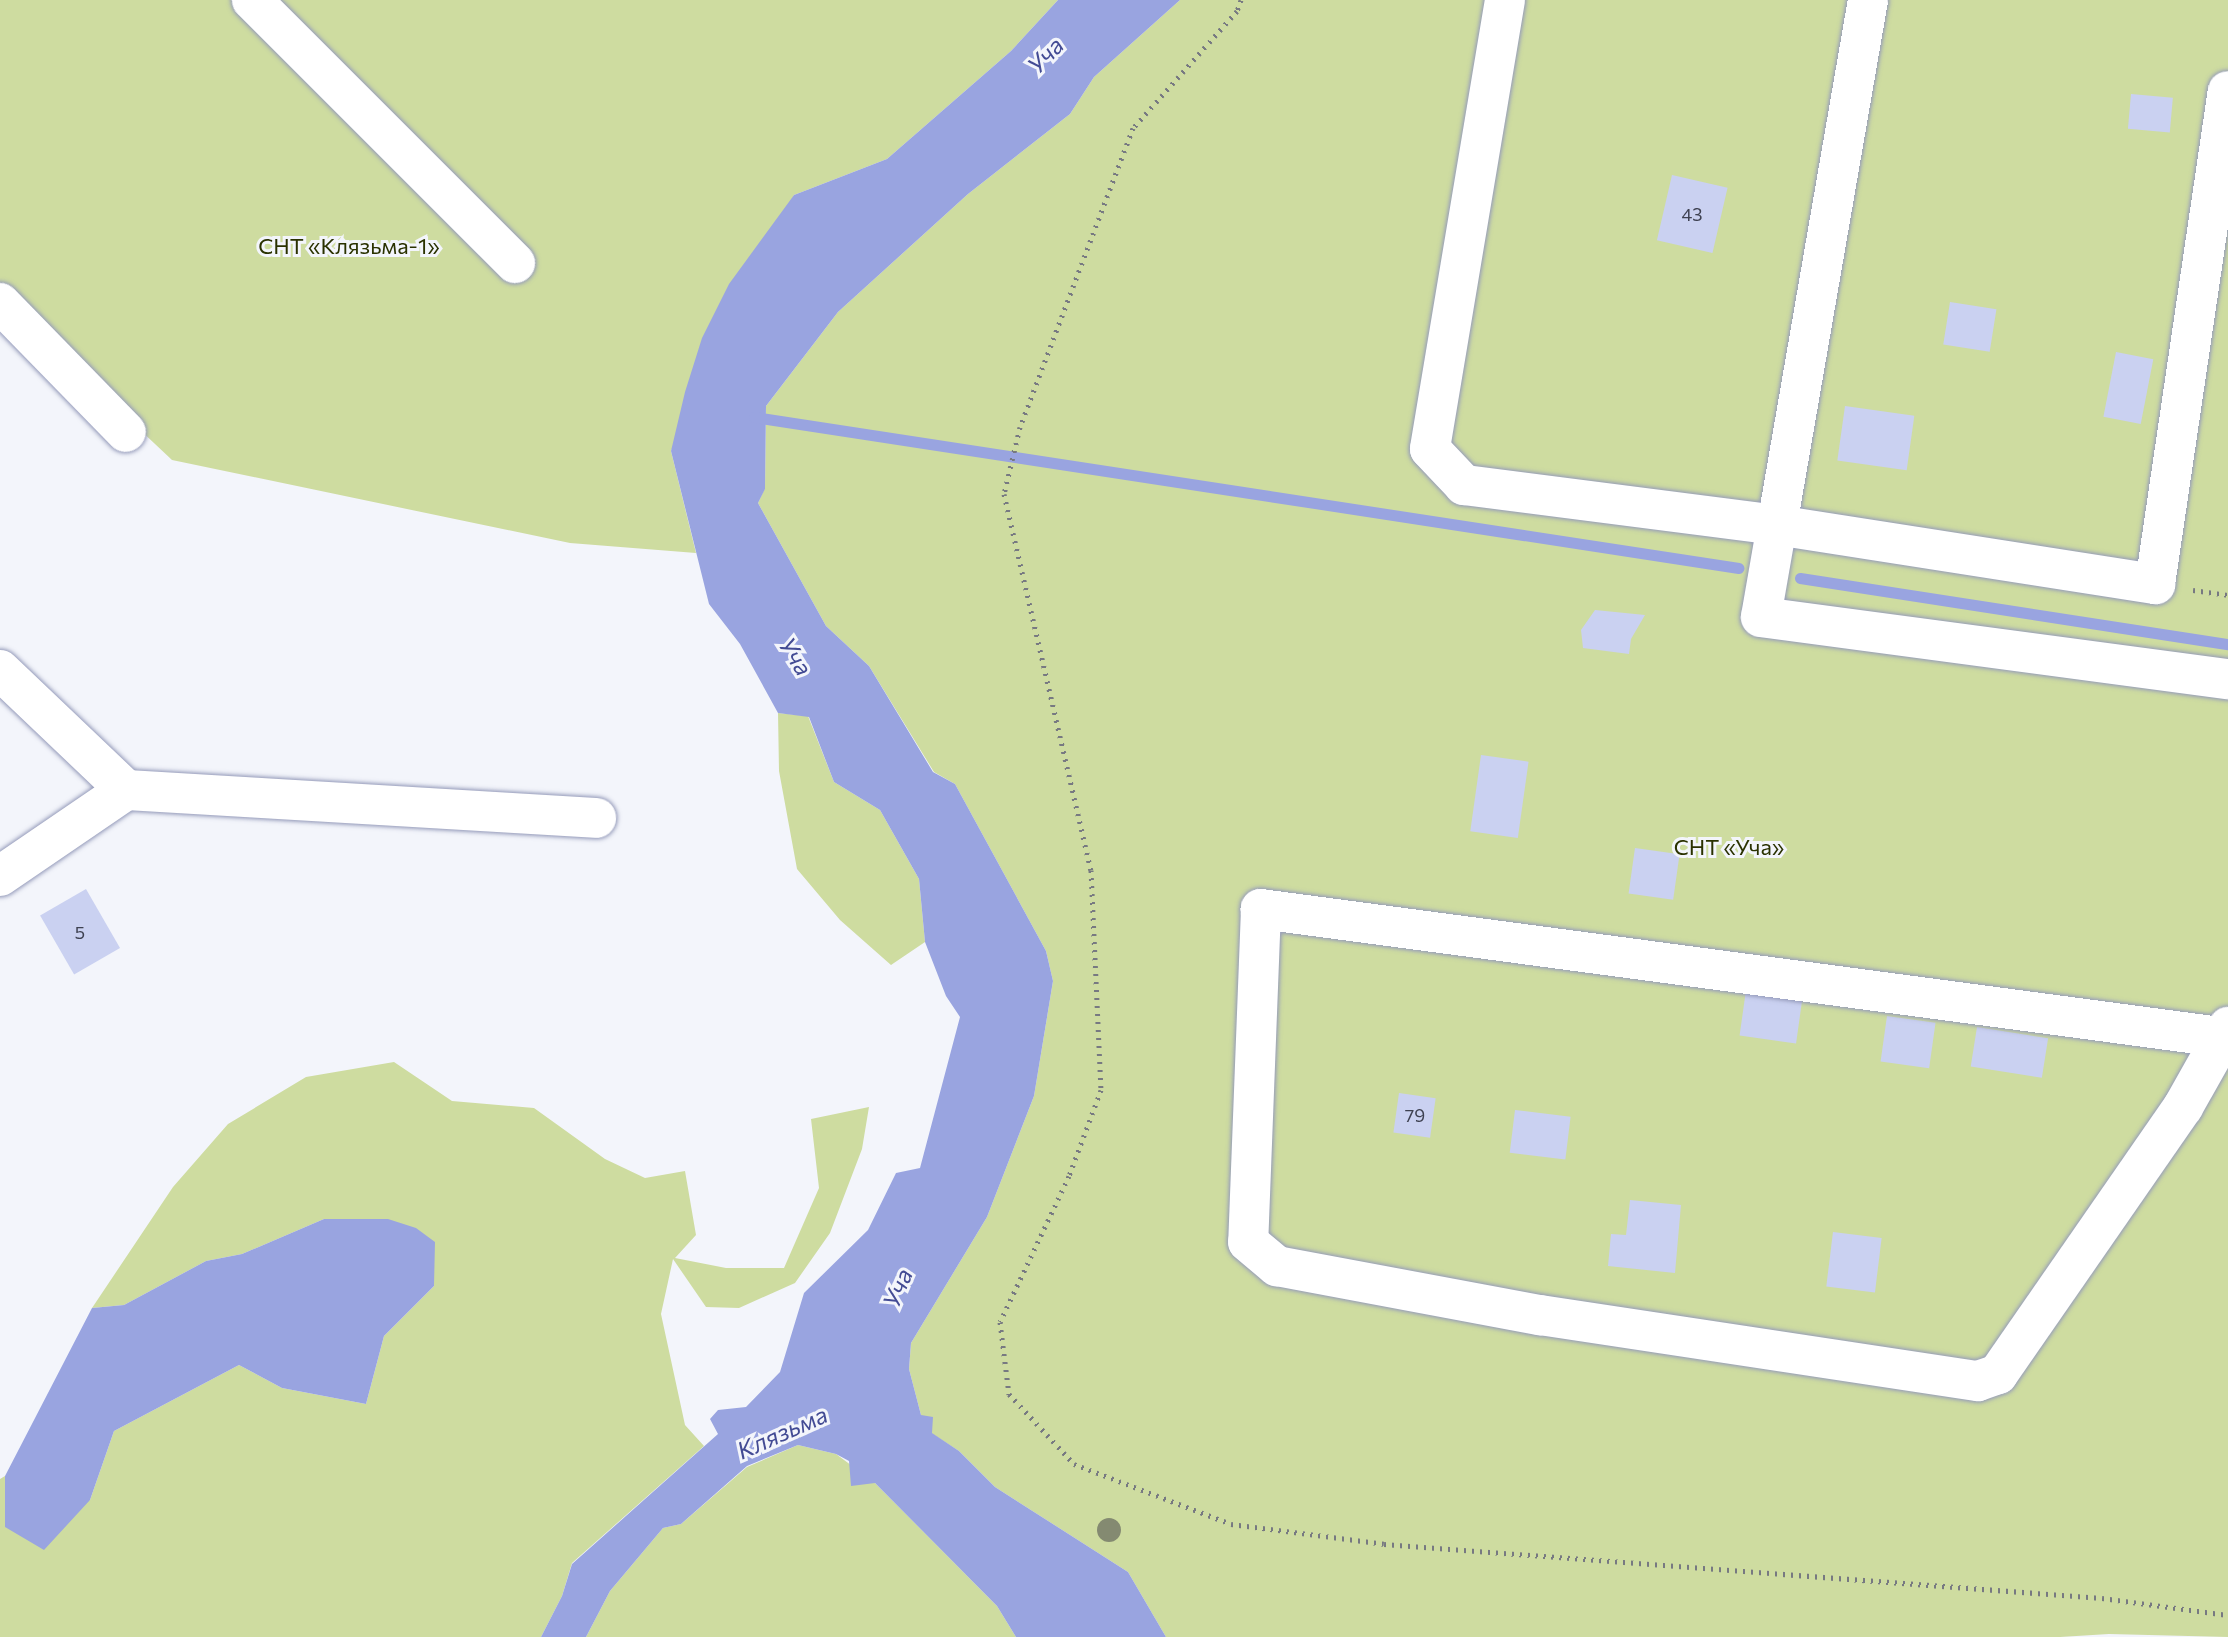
<!DOCTYPE html>
<meta charset="utf-8">
<style>
body{margin:0}
#map{position:relative;width:2228px;height:1637px;overflow:hidden;background:#f3f5fb;font-family:Commissioner,sans-serif}
div>[style]{position:absolute}
[style*='--x']{left:calc(var(--x)*1px);top:calc(var(--y)*1px);width:calc(var(--w)*1px);rotate:calc(var(--a)*1deg)}
.green>*{inset:0;background:#cedca0}
.water>*{inset:0;background:#99a4e0}
.stream>*{height:11px;margin:-5.5px;padding:0 5.5px;transform-origin:5.5px;border-radius:5.5px;background:#99a4e0}
.building>*{inset:0;background:#cad1f1;transform-origin:0 0}
.path>*{height:5px;margin-top:-2.5px;transform-origin:0;background:repeating-linear-gradient(90deg,#777981 0 2px,transparent 0 8px)}
.roads{filter:drop-shadow(0 0 2px #959bba) drop-shadow(0 0 2px #959bba)}
.minor>*{height:40px;margin:-20px;padding:0 20px;transform-origin:20px;border-radius:20px;background:#fff}
.trees>*{width:24px;height:24px;margin:-12px;border-radius:50%;background:#848a71}
span{translate:-50% -50%;white-space:nowrap;text-align:center;line-height:1.15;-webkit-text-stroke:6px #f3f5fb;paint-order:stroke}
.number-label{font-size:18px;color:#3e4151}
.number-label span{-webkit-text-stroke-width:0}
.park-label{font-size:22px;color:#2a3200}
.water-label{font-size:24px;color:#434b94;font-style:italic}
</style>
<div id="map">
<div class="green">
<div style="clip-path:polygon(0 0,1058px 0,1011px 51px,887px 159px,794px 195px,671px 451px,696px 553px,570px 543px,172px 460px,0 298px)"></div>
<div style="clip-path:polygon(1180px 0,2228px 0,2228px 1637px,2109px 1634px,2060px 1637px,1166px 1637px,1128px 1572px,995px 1487px,959px 1451px,931px 1433px,921px 1415px,909px 1369px,911px 1343px,987px 1217px,1034px 1096px,1053px 981px,1046px 951px,955px 784px,934px 772px,869px 666px,826px 626px,758px 503px,765px 488px,766px 406px,838px 312px,968px 194px,1070px 114px,1094px 77px)"></div>
<div style="clip-path:polygon(778px 713px,808px 716px,834px 782px,880px 810px,919px 879px,925px 942px,891px 965px,840px 920px,797px 869px,779px 771px)"></div>
<div style="clip-path:polygon(394px 1062px,452px 1101px,534px 1108px,605px 1159px,645px 1178px,685px 1171px,696px 1235px,675px 1258px,726px 1268px,784px 1268px,819px 1188px,811px 1119px,869px 1107px,862px 1149px,830px 1233px,795px 1283px,739px 1308px,706px 1307px,673px 1259px,661px 1314px,685px 1425px,704px 1446px,572px 1563px,562px 1596px,541px 1637px,0 1637px,0 1479px,5px 1476px,5px 1527px,90px 1500px,114px 1431px,239px 1365px,282px 1388px,366px 1404px,384px 1336px,434px 1286px,324px 1219px,242px 1254px,206px 1261px,124px 1305px,92px 1308px,173px 1187px,228px 1124px,306px 1077px)"></div>
<div style="clip-path:polygon(798px 1445px,836px 1454px,875px 1483px,997px 1606px,1016px 1637px,586px 1637px,610px 1591px,663px 1528px,681px 1524px,747px 1467px)"></div>
</div>
<div class="water">
<div style="clip-path:polygon(1058px 0,1180px 0,1094px 77px,1070px 114px,968px 194px,838px 312px,766px 406px,765px 489px,758px 503px,826px 626px,869px 666px,933px 772px,955px 784px,1046px 951px,1053px 981px,1034px 1096px,987px 1217px,911px 1343px,909px 1369px,921px 1415px,933px 1417px,932px 1433px,959px 1451px,995px 1487px,1128px 1572px,1166px 1637px,1016px 1637px,997px 1606px,875px 1483px,851px 1486px,849px 1461px,836px 1454px,798px 1445px,747px 1466px,681px 1524px,663px 1528px,610px 1591px,586px 1637px,541px 1637px,562px 1596px,572px 1564px,718px 1434px,710px 1419px,718px 1410px,746px 1407px,780px 1372px,804px 1293px,868px 1230px,896px 1173px,920px 1168px,960px 1017px,946px 996px,925px 942px,919px 879px,880px 810px,834px 782px,809px 717px,778px 713px,740px 644px,709px 604px,671px 451px,685px 392px,702px 338px,729px 284px,794px 195px,887px 159px,1011px 51px)"></div>
<div style="clip-path:polygon(324px 1219px,388px 1219px,416px 1228px,435px 1242px,434px 1286px,384px 1336px,366px 1404px,282px 1388px,239px 1365px,114px 1431px,90px 1500px,44px 1550px,5px 1527px,5px 1476px,92px 1308px,124px 1305px,206px 1261px,242px 1254px)"></div>
</div>
<div class="stream">
<div style="--x:754;--y:417;--w:996;--a:8.72"></div>
<div style="--x:1800;--y:578;--w:433;--a:8.8"></div>
</div>
<div class="building">
<div style="left:2131px;top:94px;width:42px;height:35px;rotate:5deg"></div>
<div style="left:1672px;top:175px;width:57px;height:67px;rotate:13deg"></div>
<div style="left:1950px;top:302px;width:47px;height:43px;rotate:9deg"></div>
<div style="left:2116px;top:352px;width:38px;height:66px;rotate:11deg"></div>
<div style="left:1845px;top:406px;width:70px;height:55px;rotate:8deg"></div>
<div style="clip-path:polygon(1595px 610px,1645px 615px,1631px 639px,1629px 654px,1583px 648px,1581px 630px)"></div>
<div style="left:1481px;top:755px;width:48px;height:77px;rotate:8deg"></div>
<div style="left:1635px;top:848px;width:45px;height:46px;rotate:8deg"></div>
<div style="left:86px;top:889px;width:68px;height:53px;rotate:60deg"></div>
<div style="left:1746px;top:990px;width:57px;height:46px;rotate:8deg"></div>
<div style="left:1887px;top:1016px;width:49px;height:46px;rotate:8deg"></div>
<div style="left:1977px;top:1027px;width:72px;height:40px;rotate:9deg"></div>
<div style="left:1399px;top:1093px;width:37px;height:40px;rotate:8deg"></div>
<div style="left:1515px;top:1110px;width:56px;height:43px;rotate:7deg"></div>
<div style="clip-path:polygon(1630px 1200px,1681px 1205px,1675px 1273px,1608px 1266px,1611px 1234px,1626px 1235px)"></div>
<div style="left:1833px;top:1232px;width:49px;height:55px;rotate:7deg"></div>
</div>
<div class="path">
<div style="--x:1241;--y:0;--w:12;--a:110"></div>
<div style="--x:1237;--y:11;--w:157;--a:131.6"></div>
<div style="--x:1133;--y:128;--w:320;--a:110.7"></div>
<div style="--x:1020;--y:427;--w:69;--a:103.4"></div>
<div style="--x:1004;--y:494;--w:386;--a:77"></div>
<div style="--x:1091;--y:870;--w:220;--a:87.4"></div>
<div style="--x:1101;--y:1090;--w:92;--a:110.4"></div>
<div style="--x:1069;--y:1176;--w:161;--a:115.3"></div>
<div style="--x:1000;--y:1322;--w:73;--a:82.9"></div>
<div style="--x:1009;--y:1394;--w:96;--a:47.1"></div>
<div style="--x:1074;--y:1464;--w:168;--a:20.9"></div>
<div style="--x:1231;--y:1524;--w:154;--a:7.4"></div>
<div style="--x:1384;--y:1544;--w:720;--a:4.3"></div>
<div style="--x:2102;--y:1598;--w:127;--a:7.7"></div>
<div style="--x:2193;--y:590;--w:35;--a:8"></div>
</div>
<div class="roads">
<div class="minor">
<div style="--x:252;--y:0;--w:372;--a:45"></div>
<div style="--x:1505;--y:0;--w:455;--a:99.5"></div>
<div style="--x:1430;--y:449;--w:50;--a:46.6"></div>
<div style="--x:1464;--y:485;--w:316;--a:7.3"></div>
<div style="--x:1777;--y:525;--w:93;--a:99.9"></div>
<div style="--x:1761;--y:617;--w:471;--a:7.6"></div>
<div style="--x:1868;--y:0;--w:533;--a:99.83"></div>
<div style="--x:1777;--y:525;--w:383;--a:8.9"></div>
<div style="--x:2155;--y:584;--w:498;--a:-81.6"></div>
<div style="--x:0;--y:303;--w:180;--a:45.7"></div>
<div style="--x:0;--y:670;--w:174;--a:43.6"></div>
<div style="--x:0;--y:876;--w:153;--a:-34.3"></div>
<div style="--x:126;--y:790;--w:471;--a:3.4"></div>
<div style="--x:2220;--y:1037;--w:968;--a:-172.4"></div>
<div style="--x:1261;--y:909;--w:333;--a:92.2"></div>
<div style="--x:1248;--y:1242;--w:38;--a:40"></div>
<div style="--x:1277;--y:1266;--w:268;--a:10.6"></div>
<div style="--x:1540;--y:1315;--w:443;--a:8.6"></div>
<div style="--x:1978;--y:1381;--w:21;--a:-19"></div>
<div style="--x:1998;--y:1374;--w:325;--a:-55.3"></div>
<div style="--x:2183;--y:1107;--w:92;--a:-60.6"></div>
</div>
</div>
<div class="trees">
<div style="left:1109px;top:1530px"></div>
</div>
<div class="number-label">
<span style="left:1692px;top:214px">43</span>
<span style="left:80px;top:932px">5</span>
<span style="left:1415px;top:1115px">79</span>
</div>
<div class="park-label">
<span style="left:349px;top:246px">СНТ «Клязьма-1»</span>
<span style="left:1729px;top:847px">СНТ «Уча»</span>
</div>
<div class="water-label">
<span style="left:1045px;top:55px;rotate:-46deg">Уча</span>
<span style="left:796px;top:656px;rotate:58deg">Уча</span>
<span style="left:897px;top:1288px;rotate:-67deg">Уча</span>
<span style="left:782px;top:1432px;rotate:-24deg">Клязьма</span>
</div>
</div>
